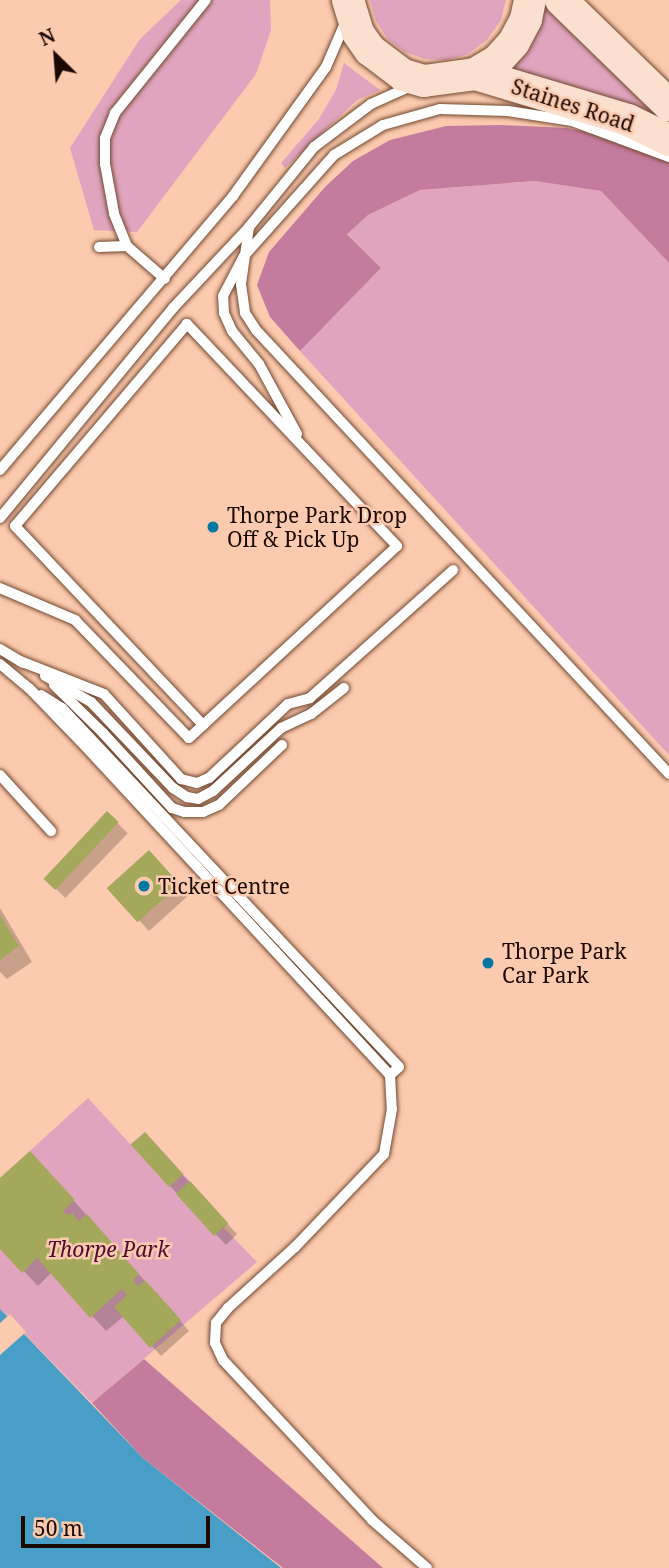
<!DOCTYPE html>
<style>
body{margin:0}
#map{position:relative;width:669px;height:1568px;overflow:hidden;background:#fccaae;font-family:"Noto Serif",serif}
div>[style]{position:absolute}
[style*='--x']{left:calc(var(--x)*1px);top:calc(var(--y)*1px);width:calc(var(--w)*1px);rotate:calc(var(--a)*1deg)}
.green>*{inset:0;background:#e0a4be}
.forest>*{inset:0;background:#c57b9d}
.water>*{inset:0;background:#489ec6}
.pier>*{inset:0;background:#fccaae}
.shadow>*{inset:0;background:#0003;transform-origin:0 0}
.building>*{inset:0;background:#a4a85a;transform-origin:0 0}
.roads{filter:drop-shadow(0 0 2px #724930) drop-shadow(0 0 2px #724930)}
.service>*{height:10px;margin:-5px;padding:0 5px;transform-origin:5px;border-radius:5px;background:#fff}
.primary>*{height:32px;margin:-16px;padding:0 16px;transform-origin:16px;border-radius:16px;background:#fbe0d0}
.dots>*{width:19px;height:19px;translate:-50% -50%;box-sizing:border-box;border:4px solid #fccaae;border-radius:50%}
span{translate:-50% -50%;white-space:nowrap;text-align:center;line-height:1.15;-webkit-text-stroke:5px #fccaae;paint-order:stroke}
.street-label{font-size:21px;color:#1a0a03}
.poi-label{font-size:21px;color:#1a0a03}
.left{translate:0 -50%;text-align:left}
.park-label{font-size:21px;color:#4f0c32;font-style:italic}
.north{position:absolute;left:21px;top:21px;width:70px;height:70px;-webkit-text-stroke:5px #fccaae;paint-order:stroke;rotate:335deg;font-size:19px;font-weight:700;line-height:28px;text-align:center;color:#1a0a03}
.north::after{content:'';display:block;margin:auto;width:24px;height:32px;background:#1a0a03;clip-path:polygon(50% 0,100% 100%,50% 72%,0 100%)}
.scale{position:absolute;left:21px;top:1516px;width:189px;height:32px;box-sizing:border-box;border:4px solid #1a0a03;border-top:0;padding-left:9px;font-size:21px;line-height:24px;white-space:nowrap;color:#1a0a03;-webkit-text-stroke:5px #fccaae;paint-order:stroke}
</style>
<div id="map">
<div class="green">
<div style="clip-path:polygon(181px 0,270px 0,271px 30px,256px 74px,137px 232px,94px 230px,70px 148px,140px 39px)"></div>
<div style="clip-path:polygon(370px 0,506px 0,501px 20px,487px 40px,468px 54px,447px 60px,425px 59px,405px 52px,388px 39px,376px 21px)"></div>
<div style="clip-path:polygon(541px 0,545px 0,669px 118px,669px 127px,505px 69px)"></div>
<div style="clip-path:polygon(344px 63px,380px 90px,357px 100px,285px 168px,281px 163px,319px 119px,336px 90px)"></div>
<div style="clip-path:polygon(536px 181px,601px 191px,669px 263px,669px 755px,300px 351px,381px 268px,347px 233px,368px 215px,420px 190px)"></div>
<div style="clip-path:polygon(88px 1098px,130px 1144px,145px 1132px,228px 1223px,224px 1228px,257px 1262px,92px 1403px,0 1309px,0 1178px)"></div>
</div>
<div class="forest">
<div style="clip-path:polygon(500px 125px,567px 128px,623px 140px,669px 157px,669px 263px,601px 191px,535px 181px,420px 190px,368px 215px,347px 234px,381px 268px,300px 351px,270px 317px,257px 285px,269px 252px,325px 187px,353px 161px,390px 140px,446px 126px)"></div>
<div style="clip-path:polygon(144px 1359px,383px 1568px,283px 1568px,143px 1458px,92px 1403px)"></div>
</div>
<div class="water">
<div style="clip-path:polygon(0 1309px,143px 1458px,281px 1568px,0 1568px)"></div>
</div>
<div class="pier">
<div style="clip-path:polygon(10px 1314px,26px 1332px,0 1355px,0 1323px)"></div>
</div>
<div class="shadow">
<div style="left:107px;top:813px;width:29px;height:90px;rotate:44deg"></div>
<div style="clip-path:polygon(159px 862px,189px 895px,149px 931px,109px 888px)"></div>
<div style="clip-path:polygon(0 908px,32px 962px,7px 979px,0 972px)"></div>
<div style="clip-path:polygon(154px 1144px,237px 1234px,226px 1245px,170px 1186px)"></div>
<div style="clip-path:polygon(45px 1168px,189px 1331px,161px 1356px,124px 1316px,106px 1331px,52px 1272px,38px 1286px,0 1246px,0 1181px)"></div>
</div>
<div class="building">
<div style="left:107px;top:811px;width:16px;height:93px;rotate:43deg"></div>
<div style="left:149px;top:850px;width:46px;height:57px;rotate:48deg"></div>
<div style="clip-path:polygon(0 915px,19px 946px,0 960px)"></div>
<div style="left:145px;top:1132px;width:57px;height:19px;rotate:48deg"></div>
<div style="clip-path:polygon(30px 1151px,75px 1200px,63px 1211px,67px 1215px,72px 1213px,79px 1221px,87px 1214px,139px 1274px,133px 1280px,138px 1286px,145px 1280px,181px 1320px,150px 1348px,114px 1307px,127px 1295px,122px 1289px,90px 1318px,37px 1258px,22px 1273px,0 1249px,0 1178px)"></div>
<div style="left:190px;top:1181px;width:57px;height:19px;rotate:48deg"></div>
</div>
<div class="roads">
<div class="service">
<div style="--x:249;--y:227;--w:58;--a:98"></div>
<div style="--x:241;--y:284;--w:29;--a:82"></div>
<div style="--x:245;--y:313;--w:20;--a:57"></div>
<div style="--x:256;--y:330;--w:606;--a:47.07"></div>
<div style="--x:127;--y:246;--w:35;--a:-112"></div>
<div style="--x:114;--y:213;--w:50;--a:-100.4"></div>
<div style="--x:105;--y:164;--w:26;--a:-90"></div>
<div style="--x:105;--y:138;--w:27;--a:-68"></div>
<div style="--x:115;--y:113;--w:145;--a:-51.2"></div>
<div style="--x:99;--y:247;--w:28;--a:-2"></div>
<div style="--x:127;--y:246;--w:50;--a:41"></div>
<div style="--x:297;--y:434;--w:80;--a:-118.5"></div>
<div style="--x:259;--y:364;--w:43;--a:-129.3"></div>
<div style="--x:232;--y:331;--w:20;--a:-114"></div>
<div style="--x:224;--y:313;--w:17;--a:-93"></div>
<div style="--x:223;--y:296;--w:45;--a:-62.3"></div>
<div style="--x:244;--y:256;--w:135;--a:-48.3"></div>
<div style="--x:334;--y:155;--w:57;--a:-31.5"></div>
<div style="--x:383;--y:125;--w:59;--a:-15.7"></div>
<div style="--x:440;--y:109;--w:68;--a:1.7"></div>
<div style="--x:508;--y:111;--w:65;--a:8.9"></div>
<div style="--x:572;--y:121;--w:103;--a:20.4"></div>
<div style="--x:0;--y:470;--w:360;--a:-49.6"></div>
<div style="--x:233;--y:196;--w:159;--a:-54.2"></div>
<div style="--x:326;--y:67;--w:48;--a:-66.6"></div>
<div style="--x:0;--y:518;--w:272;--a:-50.5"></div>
<div style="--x:173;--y:308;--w:111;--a:-46.8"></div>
<div style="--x:249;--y:227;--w:103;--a:-50.9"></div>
<div style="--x:314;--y:147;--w:71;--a:-37"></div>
<div style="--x:371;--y:104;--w:44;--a:-24.2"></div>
<div style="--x:0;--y:588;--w:82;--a:23.1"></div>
<div style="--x:75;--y:620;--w:164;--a:46"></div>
<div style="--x:189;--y:738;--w:283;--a:-42.7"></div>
<div style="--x:397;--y:546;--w:306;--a:-133.4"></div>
<div style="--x:187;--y:324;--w:265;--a:130.4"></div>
<div style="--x:15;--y:526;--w:274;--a:46.6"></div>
<div style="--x:0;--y:649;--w:27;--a:31"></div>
<div style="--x:20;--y:661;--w:90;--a:21.4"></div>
<div style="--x:104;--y:694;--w:115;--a:47.8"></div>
<div style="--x:181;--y:779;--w:16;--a:14"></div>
<div style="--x:197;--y:783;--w:13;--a:-23"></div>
<div style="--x:209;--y:778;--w:108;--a:-43.1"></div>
<div style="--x:288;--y:704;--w:23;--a:-15"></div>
<div style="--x:310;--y:698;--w:192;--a:-41.8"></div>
<div style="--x:0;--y:664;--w:38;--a:40"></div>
<div style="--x:29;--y:688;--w:82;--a:46"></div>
<div style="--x:86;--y:747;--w:447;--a:47.2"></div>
<div style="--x:390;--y:1075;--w:34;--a:87"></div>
<div style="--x:392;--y:1109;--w:46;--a:100.1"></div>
<div style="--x:384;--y:1154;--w:129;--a:133.7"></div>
<div style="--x:295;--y:1247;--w:91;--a:137.7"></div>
<div style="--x:228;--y:1308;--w:19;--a:129"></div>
<div style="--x:216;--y:1323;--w:20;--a:93"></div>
<div style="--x:215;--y:1343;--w:19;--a:65"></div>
<div style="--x:223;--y:1360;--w:219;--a:47"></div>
<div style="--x:372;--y:1520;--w:73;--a:41.1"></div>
<div style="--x:45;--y:676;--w:53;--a:29.5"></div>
<div style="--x:91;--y:702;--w:119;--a:46.4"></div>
<div style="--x:173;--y:788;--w:17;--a:33"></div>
<div style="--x:187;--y:797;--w:11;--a:10"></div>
<div style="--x:198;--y:799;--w:17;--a:-28"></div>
<div style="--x:213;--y:791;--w:93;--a:-42.8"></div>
<div style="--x:281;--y:728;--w:33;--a:-25"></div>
<div style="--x:311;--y:714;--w:42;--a:-38.2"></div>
<div style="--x:54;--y:685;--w:69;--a:44.4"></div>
<div style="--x:103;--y:733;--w:102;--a:47.4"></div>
<div style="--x:172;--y:808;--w:13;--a:18"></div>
<div style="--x:184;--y:812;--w:19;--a:0"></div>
<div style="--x:203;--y:812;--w:17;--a:-24"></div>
<div style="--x:219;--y:805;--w:87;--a:-43.6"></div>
<div style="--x:41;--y:695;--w:25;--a:32"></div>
<div style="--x:62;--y:708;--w:492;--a:46.8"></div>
<div style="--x:399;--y:1067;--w:12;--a:138"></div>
<div style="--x:0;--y:775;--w:76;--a:47.7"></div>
</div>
<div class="primary">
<div style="--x:348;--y:0;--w:34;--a:73"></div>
<div style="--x:358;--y:33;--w:21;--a:55"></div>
<div style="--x:370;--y:50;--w:41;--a:37.1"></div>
<div style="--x:403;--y:75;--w:22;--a:16"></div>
<div style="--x:424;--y:81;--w:51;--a:-7.8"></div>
<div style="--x:475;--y:74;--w:26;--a:-31"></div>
<div style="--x:497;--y:61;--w:25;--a:-48"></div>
<div style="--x:514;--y:42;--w:26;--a:-62"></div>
<div style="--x:526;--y:19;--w:19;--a:-78"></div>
<div style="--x:561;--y:0;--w:151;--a:44.2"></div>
<div style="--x:475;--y:74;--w:160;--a:16.7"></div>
<div style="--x:628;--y:120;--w:46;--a:26"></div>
</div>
</div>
<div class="dots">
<div style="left:213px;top:527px;background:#0178a1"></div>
<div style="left:144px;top:886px;background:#0178a1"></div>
<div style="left:488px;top:963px;background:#0178a1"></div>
</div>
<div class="street-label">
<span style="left:573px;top:105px;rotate:18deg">Staines Road</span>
</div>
<div class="poi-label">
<span class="left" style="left:227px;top:527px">Thorpe Park Drop<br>Off &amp; Pick Up</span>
<span class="left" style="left:158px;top:886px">Ticket Centre</span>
<span class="left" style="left:502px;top:963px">Thorpe Park<br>Car Park</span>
</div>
<div class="park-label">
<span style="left:108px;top:1249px">Thorpe Park</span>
</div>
<div class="north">N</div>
<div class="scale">50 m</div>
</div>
